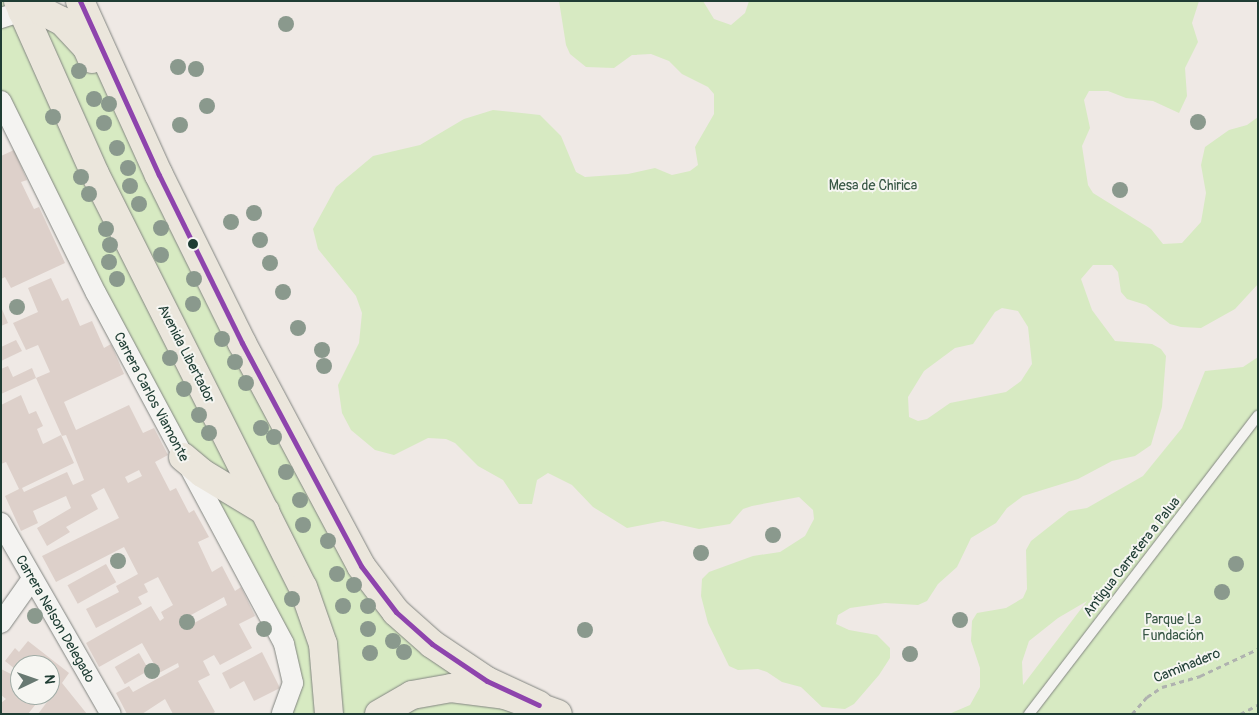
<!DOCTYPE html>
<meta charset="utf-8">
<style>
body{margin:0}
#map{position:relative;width:1259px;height:715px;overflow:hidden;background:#efe9e5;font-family:Pangolin,sans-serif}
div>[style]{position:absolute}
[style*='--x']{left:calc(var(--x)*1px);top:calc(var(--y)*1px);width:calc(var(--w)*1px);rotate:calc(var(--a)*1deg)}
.green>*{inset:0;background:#d7eac2}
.building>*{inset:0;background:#ddd0ca;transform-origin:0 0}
.path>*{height:3px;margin-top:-1.5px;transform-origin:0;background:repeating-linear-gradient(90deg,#afb2af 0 5px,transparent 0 9px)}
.roads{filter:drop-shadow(0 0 1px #828581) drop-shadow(0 0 1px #828581)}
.lane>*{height:10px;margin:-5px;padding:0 5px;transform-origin:5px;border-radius:5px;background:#f4f3f1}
.street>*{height:20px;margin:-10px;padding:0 10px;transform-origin:10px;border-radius:10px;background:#f4f3f1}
.primary>*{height:28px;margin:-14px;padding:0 14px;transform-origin:14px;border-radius:14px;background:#ebe6dc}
.bus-1>*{height:5px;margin:-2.5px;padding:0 2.5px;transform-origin:2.5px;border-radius:2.5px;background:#8e44ad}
.trees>*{width:16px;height:16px;margin:-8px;border-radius:50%;background:#8a998d}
.dots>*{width:14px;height:14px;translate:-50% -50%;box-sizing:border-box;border:2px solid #f6f6f2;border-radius:50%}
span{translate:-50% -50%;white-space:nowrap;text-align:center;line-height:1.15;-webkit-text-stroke:4px #f6f6f2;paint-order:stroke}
.park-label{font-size:14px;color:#385745}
.street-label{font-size:14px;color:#1f3d34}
.frame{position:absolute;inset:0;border:2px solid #1f3d34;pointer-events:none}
.north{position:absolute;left:10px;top:655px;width:50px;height:50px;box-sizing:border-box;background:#f6f6f2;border:1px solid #a0aca6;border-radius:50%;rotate:87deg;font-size:14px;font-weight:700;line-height:20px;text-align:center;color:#1f3d34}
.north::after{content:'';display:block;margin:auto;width:18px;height:22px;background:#687972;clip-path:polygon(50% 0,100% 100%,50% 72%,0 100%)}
</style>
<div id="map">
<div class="green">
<div style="clip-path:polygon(1px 1px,17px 1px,87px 49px,110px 100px,360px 566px,476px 687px,376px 714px,331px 714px,330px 679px,262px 507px,203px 472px,1px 101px)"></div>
<div style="clip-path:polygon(evenodd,559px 1px,703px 1px,714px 19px,731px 25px,745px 13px,749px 1px,1199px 1px,1192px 23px,1198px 42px,1185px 68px,1187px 96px,1179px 113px,1153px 101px,1126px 98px,1108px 91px,1089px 91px,1084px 100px,1090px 128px,1082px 146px,1088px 185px,1093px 193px,1151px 229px,1163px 244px,1182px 243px,1201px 222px,1206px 193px,1201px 165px,1205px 147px,1229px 130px,1247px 125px,1258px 117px,1258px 284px,1235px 309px,1201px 328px,1181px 327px,1170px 324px,1146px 305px,1127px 299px,1121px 292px,1118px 272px,1112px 265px,1093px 265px,1081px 279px,1092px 310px,1115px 341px,1152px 344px,1161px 349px,1166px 356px,1162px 407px,1151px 445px,1135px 456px,1112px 461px,1078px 479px,1023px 496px,1007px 508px,996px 523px,971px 538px,957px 567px,938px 584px,927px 601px,918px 605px,885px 603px,850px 608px,838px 615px,836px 624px,849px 630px,877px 635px,890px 648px,890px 658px,879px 675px,854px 704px,845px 709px,822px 707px,801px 687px,782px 682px,767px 672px,758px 669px,738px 670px,729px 666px,708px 623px,701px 596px,702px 579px,709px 572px,753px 556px,780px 552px,805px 536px,814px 519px,813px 510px,799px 497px,752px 506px,743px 509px,730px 524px,699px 529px,663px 521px,627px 528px,593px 507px,572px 485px,548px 473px,537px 480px,532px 504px,519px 504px,503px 480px,478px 466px,455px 443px,446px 439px,428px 438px,394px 455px,375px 450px,351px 430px,342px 413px,338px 385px,359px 343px,362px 313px,356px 296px,318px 249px,313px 229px,336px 187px,373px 156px,420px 145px,464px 119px,493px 110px,540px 115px,561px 136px,576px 172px,585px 177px,628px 174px,655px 168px,672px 175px,690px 171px,698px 165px,695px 147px,714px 114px,714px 94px,708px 87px,682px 74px,669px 61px,651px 54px,632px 55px,614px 68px,586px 67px,570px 54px,566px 45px,559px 1px,1002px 308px,1018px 311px,1028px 327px,1032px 364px,1021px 381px,1006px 392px,950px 403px,927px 419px,918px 421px,909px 417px,908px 397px,924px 371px,955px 348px,973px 344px,995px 312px,1002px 308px)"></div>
<div style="clip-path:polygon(evenodd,1258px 357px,1258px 714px,949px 714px,970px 705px,980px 687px,980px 668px,971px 641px,972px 621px,977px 613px,1006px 608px,1023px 598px,1027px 589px,1026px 550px,1031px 541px,1069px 511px,1087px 508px,1143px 476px,1182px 428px,1205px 371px,1243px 367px,1258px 357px,1087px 601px,1023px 685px,1022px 662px,1029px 641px,1058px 618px,1087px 601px)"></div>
<div style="clip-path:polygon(202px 473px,243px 496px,290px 558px,329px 714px,282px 714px,293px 683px)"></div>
<div style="clip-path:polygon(429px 695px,544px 714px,388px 714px)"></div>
</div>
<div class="building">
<div style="clip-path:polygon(14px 150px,27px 180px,21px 182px,34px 209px,39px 207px,65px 263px,11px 288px,5px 277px,1px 279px,1px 156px)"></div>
<div style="clip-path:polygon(evenodd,51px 278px,62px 301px,68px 298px,80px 326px,92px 321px,104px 348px,111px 344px,124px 374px,64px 402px,76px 430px,129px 405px,143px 433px,154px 428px,168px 455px,155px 462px,170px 491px,176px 488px,189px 513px,194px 510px,209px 537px,198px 542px,212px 572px,222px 566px,235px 591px,241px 587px,255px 616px,239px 624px,252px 648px,220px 665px,214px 655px,203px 661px,210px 675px,198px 681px,215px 712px,212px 714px,173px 714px,165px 699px,142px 714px,127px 714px,116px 693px,129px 686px,133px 692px,179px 667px,178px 663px,159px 673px,142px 643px,99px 667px,86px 643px,151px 606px,160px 621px,164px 618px,161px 612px,173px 605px,158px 577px,144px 584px,148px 592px,138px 597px,142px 604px,96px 628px,86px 609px,119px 592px,116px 586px,138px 574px,124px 547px,56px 582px,42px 556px,119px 518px,104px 488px,91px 495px,98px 509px,66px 527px,70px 532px,47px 546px,37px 528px,71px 508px,66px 496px,33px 511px,38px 523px,21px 531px,5px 496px,19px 489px,6px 462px,1px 464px,1px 405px,21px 395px,29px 414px,36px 411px,43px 426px,37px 429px,43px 444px,61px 435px,74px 463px,22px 488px,24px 492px,67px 472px,73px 485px,84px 480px,66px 435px,62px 436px,36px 378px,1px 394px,1px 369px,8px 366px,13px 377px,32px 368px,36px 378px,50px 372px,38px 345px,26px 350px,13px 323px,38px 312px,28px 288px,51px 278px,139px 470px,142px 476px,128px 483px,125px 477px,139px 470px,51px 278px,224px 597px,227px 605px,185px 628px,180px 621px,224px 597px)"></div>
<div style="clip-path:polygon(1px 307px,8px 323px,1px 326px)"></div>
<div style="clip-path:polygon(16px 340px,22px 351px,1px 361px,1px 347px)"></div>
<div style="left:106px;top:564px;width:21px;height:44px;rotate:61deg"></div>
<div style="clip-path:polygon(28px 641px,69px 673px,62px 683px,87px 714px,38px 714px,56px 690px,50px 686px,50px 665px,20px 665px,20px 695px,43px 695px,28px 714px,1px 714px,1px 703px,6px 699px,1px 695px,1px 669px,11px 674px,15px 669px,5px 661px,15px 648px,19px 652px)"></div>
<div style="clip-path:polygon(262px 652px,280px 688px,254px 701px,244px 681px,230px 689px,222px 673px)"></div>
<div style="left:139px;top:653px;width:20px;height:28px;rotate:60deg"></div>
</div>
<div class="path">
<div style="--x:1132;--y:714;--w:23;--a:-49"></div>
<div style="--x:1147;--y:697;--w:18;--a:-34"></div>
<div style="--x:1162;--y:687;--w:40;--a:-16"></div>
<div style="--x:1200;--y:676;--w:64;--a:-25"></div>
<div style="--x:1240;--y:714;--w:20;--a:-27"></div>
</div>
<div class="roads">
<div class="lane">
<div style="--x:1029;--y:714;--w:376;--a:-52.5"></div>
</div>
<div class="street">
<div style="--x:1;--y:18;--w:22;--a:-18"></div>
<div style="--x:1;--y:101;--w:214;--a:63.7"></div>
<div style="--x:96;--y:293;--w:398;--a:61.8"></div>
<div style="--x:284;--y:644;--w:40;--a:77"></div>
<div style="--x:293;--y:683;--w:33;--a:110"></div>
<div style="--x:1;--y:523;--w:220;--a:60.1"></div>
<div style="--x:1;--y:623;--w:54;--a:-54.8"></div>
</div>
<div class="primary">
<div style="--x:18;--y:1;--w:189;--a:66"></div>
<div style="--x:95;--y:174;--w:462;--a:63.3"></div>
<div style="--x:303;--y:587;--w:60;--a:70.7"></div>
<div style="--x:323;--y:644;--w:70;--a:85.1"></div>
<div style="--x:80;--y:1;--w:191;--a:65.6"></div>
<div style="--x:159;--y:175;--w:187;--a:63.7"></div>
<div style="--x:242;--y:343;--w:253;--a:61.9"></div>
<div style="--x:361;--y:566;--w:58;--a:52.7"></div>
<div style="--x:396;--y:612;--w:48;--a:41.6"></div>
<div style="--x:432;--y:644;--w:66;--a:33.9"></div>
<div style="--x:487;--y:681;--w:57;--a:24.8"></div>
<div style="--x:22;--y:11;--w:16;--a:-7"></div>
<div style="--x:38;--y:9;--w:27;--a:27"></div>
<div style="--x:62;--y:21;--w:37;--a:47"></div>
<div style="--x:87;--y:48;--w:12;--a:66"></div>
<div style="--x:183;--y:457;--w:25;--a:40"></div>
<div style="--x:202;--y:473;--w:74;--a:31.1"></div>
<div style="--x:379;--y:714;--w:38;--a:-30"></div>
<div style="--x:412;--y:695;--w:40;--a:-10"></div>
<div style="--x:451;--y:688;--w:54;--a:7.4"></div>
<div style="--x:505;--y:695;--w:56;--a:19.7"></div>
</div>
</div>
<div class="bus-1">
<div style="--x:80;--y:1;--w:191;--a:65.6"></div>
<div style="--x:159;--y:175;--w:187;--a:63.7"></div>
<div style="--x:242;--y:343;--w:253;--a:61.9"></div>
<div style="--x:361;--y:566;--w:58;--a:52.7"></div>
<div style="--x:396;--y:612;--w:48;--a:41.6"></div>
<div style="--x:432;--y:644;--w:66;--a:33.9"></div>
<div style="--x:487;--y:681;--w:57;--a:24.8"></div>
</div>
<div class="trees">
<div style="left:286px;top:24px"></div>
<div style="left:178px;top:67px"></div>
<div style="left:196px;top:69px"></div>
<div style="left:79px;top:71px"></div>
<div style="left:94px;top:99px"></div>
<div style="left:109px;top:104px"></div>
<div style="left:207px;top:106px"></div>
<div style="left:53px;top:117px"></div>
<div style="left:1198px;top:122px"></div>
<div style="left:104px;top:123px"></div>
<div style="left:180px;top:125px"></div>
<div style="left:117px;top:148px"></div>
<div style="left:128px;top:168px"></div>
<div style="left:81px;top:177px"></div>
<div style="left:130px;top:186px"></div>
<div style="left:1120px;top:190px"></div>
<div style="left:89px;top:194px"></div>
<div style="left:139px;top:204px"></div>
<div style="left:254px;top:213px"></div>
<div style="left:231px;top:222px"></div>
<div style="left:161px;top:228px"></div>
<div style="left:106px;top:229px"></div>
<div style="left:260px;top:240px"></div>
<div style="left:110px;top:245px"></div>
<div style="left:161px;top:255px"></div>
<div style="left:109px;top:262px"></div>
<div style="left:270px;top:263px"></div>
<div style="left:117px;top:279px"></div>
<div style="left:194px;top:279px"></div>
<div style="left:283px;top:292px"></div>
<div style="left:193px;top:304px"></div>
<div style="left:17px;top:307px"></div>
<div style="left:298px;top:328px"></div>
<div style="left:222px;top:339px"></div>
<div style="left:322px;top:350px"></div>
<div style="left:170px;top:358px"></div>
<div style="left:235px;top:362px"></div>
<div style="left:324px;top:366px"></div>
<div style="left:246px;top:383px"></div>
<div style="left:184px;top:389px"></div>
<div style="left:199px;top:415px"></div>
<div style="left:261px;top:428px"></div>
<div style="left:209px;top:433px"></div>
<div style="left:274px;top:437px"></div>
<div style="left:286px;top:472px"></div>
<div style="left:300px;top:500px"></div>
<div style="left:303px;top:525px"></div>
<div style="left:773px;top:535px"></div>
<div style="left:328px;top:541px"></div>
<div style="left:701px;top:553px"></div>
<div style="left:118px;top:561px"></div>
<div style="left:1236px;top:564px"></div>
<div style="left:337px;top:574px"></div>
<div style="left:354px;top:585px"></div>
<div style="left:1222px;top:592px"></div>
<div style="left:292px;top:599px"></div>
<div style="left:343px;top:606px"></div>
<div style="left:368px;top:606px"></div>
<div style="left:35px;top:616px"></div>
<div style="left:960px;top:620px"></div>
<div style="left:187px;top:622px"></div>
<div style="left:264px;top:629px"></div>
<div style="left:368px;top:629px"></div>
<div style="left:585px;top:630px"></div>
<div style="left:393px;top:641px"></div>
<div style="left:404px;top:652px"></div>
<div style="left:370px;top:653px"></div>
<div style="left:910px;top:654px"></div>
<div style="left:152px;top:671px"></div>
</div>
<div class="dots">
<div style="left:193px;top:244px;background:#1f3d34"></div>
</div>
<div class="park-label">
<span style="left:873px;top:186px">Mesa de Chirica</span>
<span style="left:1173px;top:628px">Parque La<br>Fundación</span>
</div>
<div class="street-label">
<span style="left:186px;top:354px;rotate:63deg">Avenida Libertador</span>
<span style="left:151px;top:397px;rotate:62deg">Carrera Carlos Viamonte</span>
<span style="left:1132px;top:557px;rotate:-52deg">Antigua Carretera a Palua</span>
<span style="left:55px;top:619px;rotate:60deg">Carrera Nelson Delegado</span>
<span style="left:1187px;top:666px;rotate:-22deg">Caminadero</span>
</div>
<div class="frame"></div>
<div class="north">N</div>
</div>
